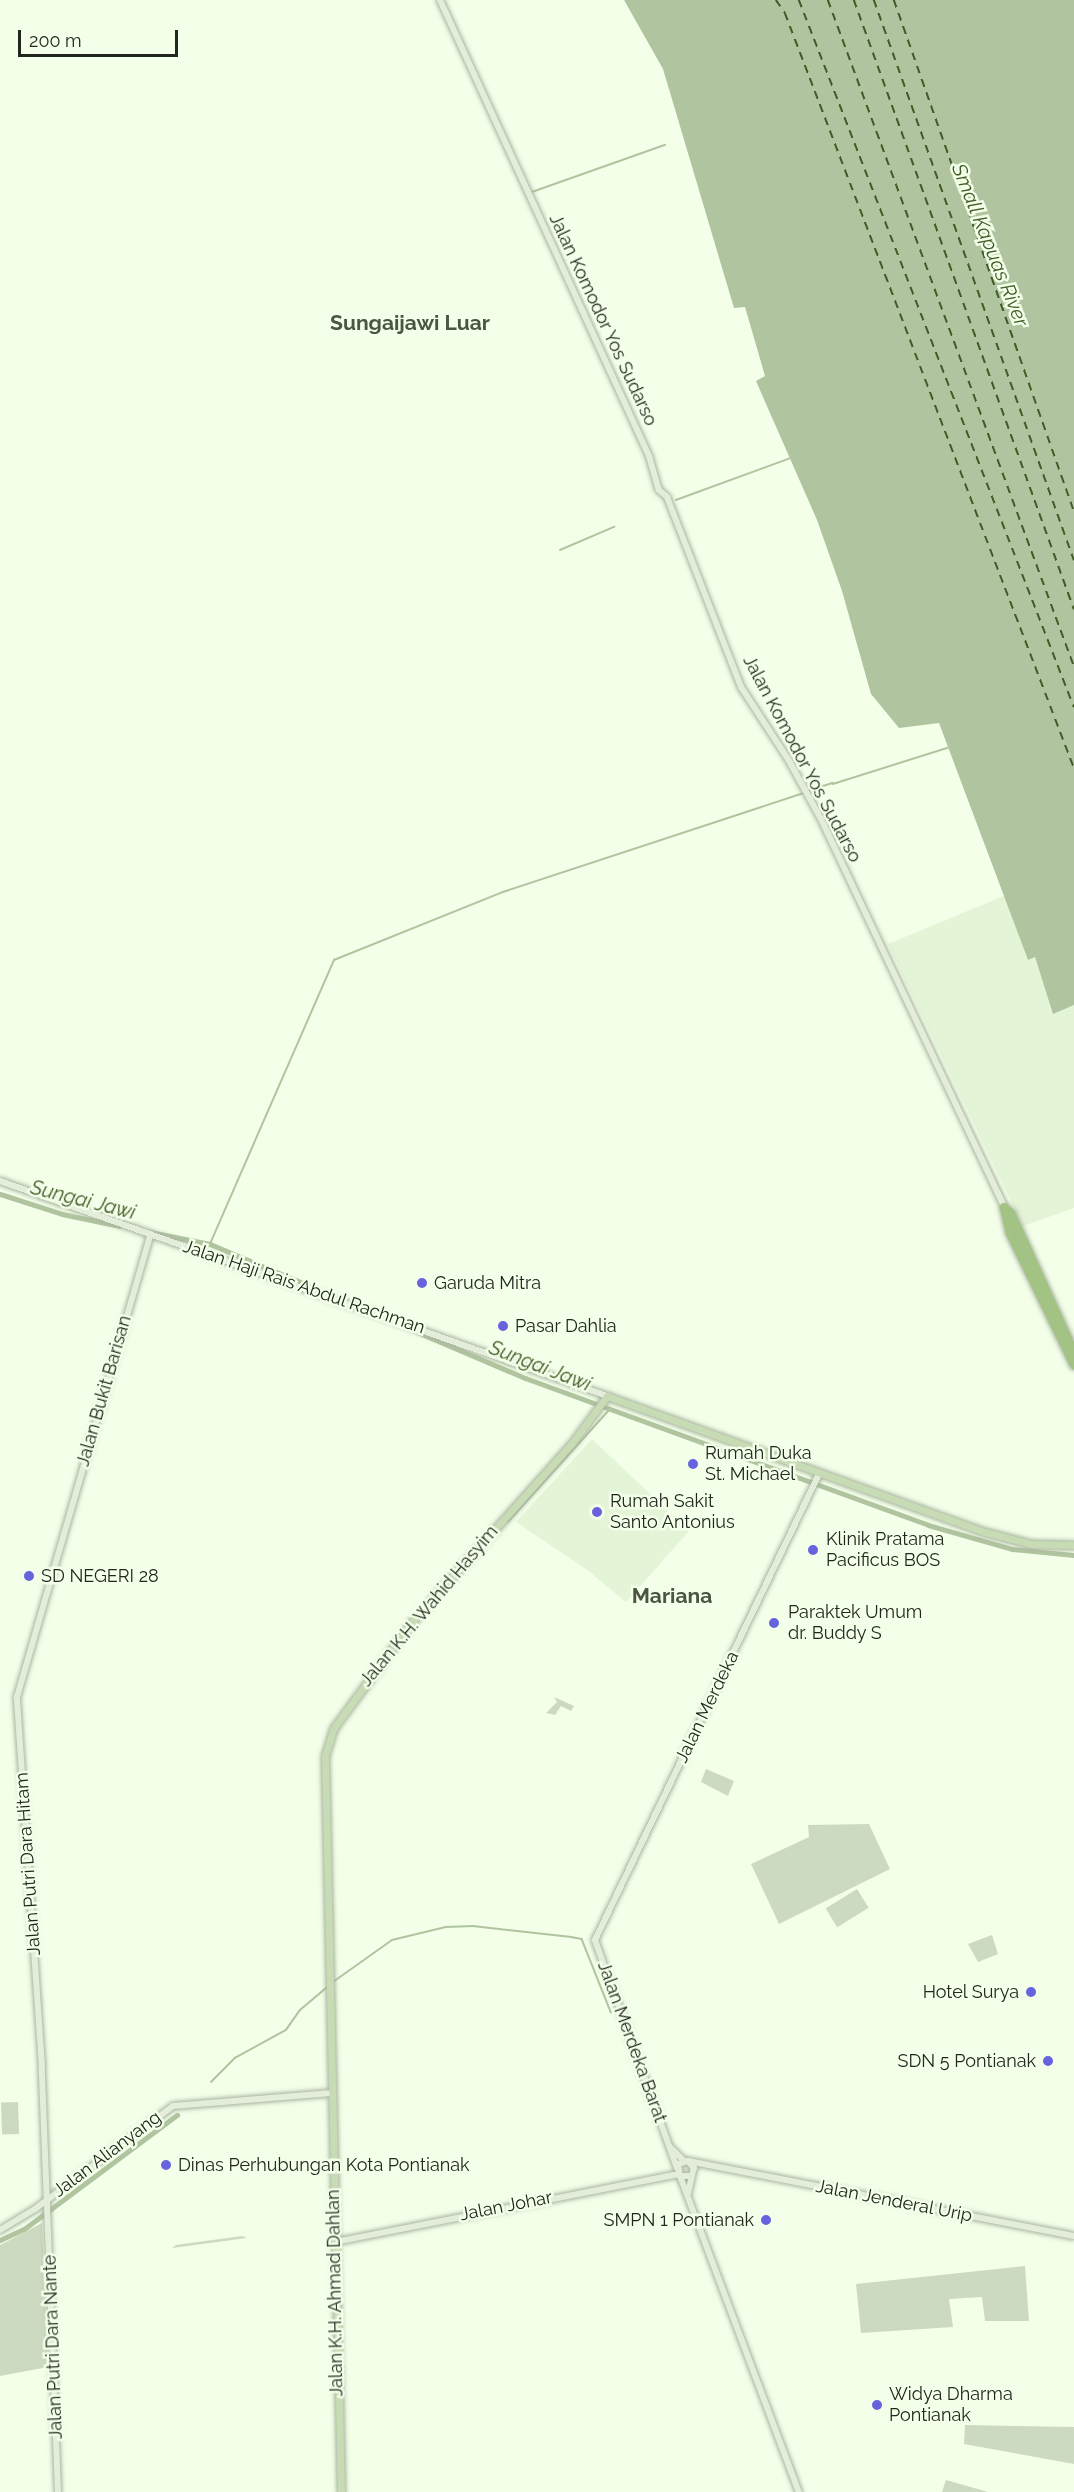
<!DOCTYPE html>
<style>
body{margin:0}
#map{position:relative;width:1074px;height:2492px;overflow:hidden;background:#f3ffe9;font-family:Raleway,sans-serif}
div>[style]{position:absolute}
[style*='--x']{left:calc(var(--x)*1px);top:calc(var(--y)*1px);width:calc(var(--w)*1px);rotate:calc(var(--a)*1deg)}
.built>*{inset:0;background:#e4f4d7}
.green>*{inset:0;background:#cddac2;transform-origin:0 0}
.water>*{inset:0;background:#b0c59f}
.stream>*{height:1.5px;margin:-0.75px;padding:0 0.75px;transform-origin:0.75px;border-radius:0.75px;background:#b0c59f}
.canal>*{height:5px;margin:-2.5px;padding:0 2.5px;transform-origin:2.5px;border-radius:2.5px;background:#b0c59f}
.ferry>*{height:1.5px;margin-top:-0.75px;transform-origin:0;background:repeating-linear-gradient(90deg,#415b25 0 8px,transparent 0 14px)}
.roads{filter:drop-shadow(0 0 2px #aab5a0) drop-shadow(0 0 2px #aab5a0)}
.secondary>*{height:6px;margin:-3px;padding:0 3px;transform-origin:3px;border-radius:3px;background:#e3edda}
.primary>*{height:7px;margin:-3.5px;padding:0 3.5px;transform-origin:3.5px;border-radius:3.5px;background:#c7dbb5}
.highway>*{height:8px;margin:-4px;padding:0 4px;transform-origin:4px;border-radius:4px;background:#a2c383}
.dots>*{width:16px;height:16px;translate:-50% -50%;box-sizing:border-box;border:3px solid #f3ffe9;border-radius:50%}
span{translate:-50% -50%;white-space:nowrap;text-align:center;line-height:1.15;-webkit-text-stroke:5px #f3ffe9;paint-order:stroke}
.street-label{font-size:18px;color:#22261e}
.poi-label{font-size:18px;color:#22261e}
.left{translate:0 -50%;text-align:left}
.right{translate:-100% -50%;text-align:right}
.water-label{font-size:20px;color:#415b25;font-style:italic}
.quarter-label{font-size:21px;color:#4b5543;font-weight:700}
.scale{position:absolute;left:18px;top:30px;width:160px;height:27px;box-sizing:border-box;border:3px solid #22261e;border-top:0;padding-left:8px;font-size:18px;line-height:21px;white-space:nowrap;color:#22261e;-webkit-text-stroke:4px #f3ffe9;paint-order:stroke}
</style>
<div id="map">
<div class="built">
<div style="clip-path:polygon(1006px 895px,1028px 959px,1035px 956px,1053px 1013px,1074px 1005px,1074px 1208px,1023px 1226px,888px 944px)"></div>
<div style="clip-path:polygon(592px 1439px,689px 1531px,626px 1602px,586px 1569px,516px 1522px)"></div>
</div>
<div class="green">
<div style="clip-path:polygon(554px 1697px,574px 1706px,571px 1711px,561px 1706px,555px 1715px,546px 1713px,557px 1702px)"></div>
<div style="clip-path:polygon(706px 1769px,734px 1781px,728px 1796px,701px 1782px)"></div>
<div style="clip-path:polygon(869px 1824px,890px 1869px,779px 1924px,751px 1864px,809px 1837px,808px 1825px)"></div>
<div style="left:857px;top:1889px;width:22px;height:37px;rotate:58deg"></div>
<div style="clip-path:polygon(992px 1935px,998px 1954px,978px 1962px,968px 1944px)"></div>
<div style="left:18px;top:2102px;width:32px;height:17px;rotate:88deg"></div>
<div style="clip-path:polygon(42px 2223px,48px 2367px,0 2376px,0 2245px)"></div>
<div style="clip-path:polygon(242px 2236px,247px 2238px,172px 2248px,176px 2245px)"></div>
<div style="clip-path:polygon(1025px 2266px,1029px 2321px,985px 2321px,982px 2297px,949px 2299px,953px 2327px,861px 2333px,856px 2284px)"></div>
<div style="clip-path:polygon(965px 2425px,1074px 2427px,1074px 2464px,964px 2444px)"></div>
<div style="clip-path:polygon(946px 2480px,988px 2492px,942px 2492px)"></div>
</div>
<div class="water">
<div style="clip-path:polygon(624px 0,1074px 0,1074px 1005px,1053px 1014px,1035px 957px,1028px 960px,939px 723px,899px 728px,871px 694px,842px 591px,817px 520px,756px 381px,765px 376px,745px 307px,734px 308px,663px 69px)"></div>
</div>
<div class="stream">
<div style="--x:532;--y:192;--w:141;--a:-19.5"></div>
<div style="--x:676;--y:500;--w:122;--a:-20.1"></div>
<div style="--x:560;--y:550;--w:59;--a:-23.1"></div>
<div style="--x:833;--y:784;--w:120;--a:-17.5"></div>
<div style="--x:808;--y:791;--w:26;--a:-18"></div>
<div style="--x:210;--y:1244;--w:310;--a:-66.4"></div>
<div style="--x:334;--y:960;--w:182;--a:-21.9"></div>
<div style="--x:503;--y:892;--w:317;--a:-18.2"></div>
<div style="--x:508;--y:1522;--w:152;--a:-47.9"></div>
<div style="--x:333;--y:1982;--w:72;--a:-35.4"></div>
<div style="--x:392;--y:1940;--w:56;--a:-13.5"></div>
<div style="--x:446;--y:1927;--w:27;--a:-2"></div>
<div style="--x:473;--y:1926;--w:99;--a:6.4"></div>
<div style="--x:571;--y:1937;--w:11;--a:10"></div>
<div style="--x:582;--y:1939;--w:79;--a:68.3"></div>
<div style="--x:211;--y:2082;--w:34;--a:-45"></div>
<div style="--x:235;--y:2058;--w:58;--a:-28.8"></div>
<div style="--x:286;--y:2030;--w:24;--a:-55"></div>
<div style="--x:300;--y:2010;--w:35;--a:-40"></div>
</div>
<div class="canal">
<div style="--x:0;--y:1194;--w:65;--a:17.9"></div>
<div style="--x:62;--y:1214;--w:59;--a:11.7"></div>
<div style="--x:150;--y:1232;--w:61;--a:11.3"></div>
<div style="--x:210;--y:1244;--w:134;--a:22.9"></div>
<div style="--x:410;--y:1329;--w:125;--a:23.1"></div>
<div style="--x:525;--y:1378;--w:429;--a:20"></div>
<div style="--x:928;--y:1525;--w:87;--a:15.9"></div>
<div style="--x:1012;--y:1549;--w:62;--a:5.5"></div>
<div style="--x:0;--y:2240;--w:26;--a:-25"></div>
<div style="--x:24;--y:2229;--w:191;--a:-36.7"></div>
</div>
<div class="ferry">
<div style="--x:776;--y:0;--w:16;--a:55"></div>
<div style="--x:785;--y:13;--w:808;--a:69.05"></div>
<div style="--x:799;--y:0;--w:759;--a:68.75"></div>
<div style="--x:828;--y:0;--w:710;--a:69.73"></div>
<div style="--x:854;--y:0;--w:648;--a:70.14"></div>
<div style="--x:874;--y:0;--w:595;--a:70.35"></div>
<div style="--x:894;--y:0;--w:542;--a:70.6"></div>
</div>
<div class="roads">
<div class="secondary">
<div style="--x:440;--y:0;--w:502;--a:65.38"></div>
<div style="--x:649;--y:456;--w:35;--a:74"></div>
<div style="--x:659;--y:490;--w:11;--a:41"></div>
<div style="--x:667;--y:497;--w:204;--a:68.7"></div>
<div style="--x:741;--y:687;--w:86;--a:56.9"></div>
<div style="--x:788;--y:759;--w:68;--a:61.2"></div>
<div style="--x:821;--y:819;--w:429;--a:64.7"></div>
<div style="--x:0;--y:1181;--w:644;--a:19.5"></div>
<div style="--x:670;--y:2147;--w:20;--a:45"></div>
<div style="--x:688;--y:2161;--w:393;--a:11"></div>
<div style="--x:677;--y:2168;--w:242;--a:-109.8"></div>
<div style="--x:595;--y:1940;--w:517;--a:-64.33"></div>
<div style="--x:680;--y:2176;--w:338;--a:69.4"></div>
<div style="--x:688;--y:2193;--w:26;--a:-77"></div>
<div style="--x:694;--y:2168;--w:9;--a:-131"></div>
<div style="--x:688;--y:2161;--w:10;--a:163"></div>
<div style="--x:678;--y:2164;--w:12;--a:81"></div>
<div style="--x:680;--y:2176;--w:11;--a:0"></div>
<div style="--x:0;--y:2230;--w:41;--a:-31"></div>
<div style="--x:35;--y:2209;--w:172;--a:-36.7"></div>
<div style="--x:173;--y:2106;--w:159;--a:-4.7"></div>
<div style="--x:335;--y:2242;--w:350;--a:-11.2"></div>
<div style="--x:58;--y:2492;--w:425;--a:-92.2"></div>
<div style="--x:42;--y:2067;--w:371;--a:-93.9"></div>
<div style="--x:17;--y:1697;--w:482;--a:-73.9"></div>
</div>
<div class="primary">
<div style="--x:341;--y:2492;--w:736;--a:-91.25"></div>
<div style="--x:325;--y:1756;--w:28;--a:-73"></div>
<div style="--x:333;--y:1729;--w:132;--a:-53.7"></div>
<div style="--x:411;--y:1623;--w:241;--a:-48.2"></div>
<div style="--x:572;--y:1443;--w:59;--a:-53.3"></div>
<div style="--x:607;--y:1396;--w:402;--a:19.8"></div>
<div style="--x:985;--y:1532;--w:48;--a:14.6"></div>
<div style="--x:1031;--y:1544;--w:43;--a:1.3"></div>
</div>
<div class="highway">
<div style="--x:1004;--y:1207;--w:27;--a:77"></div>
<div style="--x:1010;--y:1233;--w:147;--a:64.1"></div>
<div style="--x:1004;--y:1207;--w:9;--a:41"></div>
<div style="--x:1011;--y:1213;--w:153;--a:65.6"></div>
</div>
</div>
<div class="dots">
<div style="left:422px;top:1283px;background:#6763dc"></div>
<div style="left:503px;top:1326px;background:#6763dc"></div>
<div style="left:693px;top:1464px;background:#6763dc"></div>
<div style="left:597px;top:1512px;background:#6763dc"></div>
<div style="left:813px;top:1550px;background:#6763dc"></div>
<div style="left:29px;top:1576px;background:#6763dc"></div>
<div style="left:774px;top:1623px;background:#6763dc"></div>
<div style="left:1031px;top:1992px;background:#6763dc"></div>
<div style="left:1048px;top:2061px;background:#6763dc"></div>
<div style="left:166px;top:2165px;background:#6763dc"></div>
<div style="left:766px;top:2220px;background:#6763dc"></div>
<div style="left:877px;top:2405px;background:#6763dc"></div>
</div>
<div class="street-label">
<span style="left:603px;top:320px;rotate:65deg">Jalan Komodor Yos Sudarso</span>
<span style="left:802px;top:759px;rotate:62deg">Jalan Komodor Yos Sudarso</span>
<span style="left:304px;top:1287px;rotate:19deg">Jalan Haji Rais Abdul Rachman</span>
<span style="left:104px;top:1391px;rotate:-74deg">Jalan Bukit Barisan</span>
<span style="left:429px;top:1606px;rotate:-50deg">Jalan K.H. Wahid Hasyim</span>
<span style="left:707px;top:1707px;rotate:-64deg">Jalan Merdeka</span>
<span style="left:28px;top:1864px;rotate:-94deg">Jalan Putri Dara Hitam</span>
<span style="left:632px;top:2042px;rotate:70deg">Jalan Merdeka Barat</span>
<span style="left:107px;top:2154px;rotate:-37deg">Jalan Alianyang</span>
<span style="left:894px;top:2201px;rotate:11deg">Jalan Jenderal Urip</span>
<span style="left:506px;top:2206px;rotate:-11deg">Jalan Johar</span>
<span style="left:335px;top:2293px;rotate:-91deg">Jalan K.H. Ahmad Dahlan</span>
<span style="left:53px;top:2347px;rotate:-92deg">Jalan Putri Dara Nante</span>
</div>
<div class="poi-label">
<span class="left" style="left:434px;top:1283px">Garuda Mitra</span>
<span class="left" style="left:515px;top:1326px">Pasar Dahlia</span>
<span class="left" style="left:705px;top:1464px">Rumah Duka<br>St. Michael</span>
<span class="left" style="left:610px;top:1512px">Rumah Sakit<br>Santo Antonius</span>
<span class="left" style="left:826px;top:1550px">Klinik Pratama<br>Pacificus BOS</span>
<span class="left" style="left:41px;top:1576px">SD NEGERI 28</span>
<span class="left" style="left:788px;top:1623px">Paraktek Umum<br>dr. Buddy S</span>
<span class="right" style="left:1019px;top:1992px">Hotel Surya</span>
<span class="right" style="left:1036px;top:2061px">SDN 5 Pontianak</span>
<span class="left" style="left:178px;top:2165px">Dinas Perhubungan Kota Pontianak</span>
<span class="right" style="left:754px;top:2220px">SMPN 1 Pontianak</span>
<span class="left" style="left:889px;top:2405px">Widya Dharma<br>Pontianak</span>
</div>
<div class="water-label">
<span style="left:990px;top:245px;rotate:68deg">Small Kapuas River</span>
<span style="left:83px;top:1200px;rotate:14deg">Sungai Jawi</span>
<span style="left:540px;top:1366px;rotate:21deg">Sungai Jawi</span>
</div>
<div class="quarter-label">
<span style="left:410px;top:323px">Sungaijawi Luar</span>
<span style="left:672px;top:1596px">Mariana</span>
</div>
<div class="scale">200 m</div>
</div>
